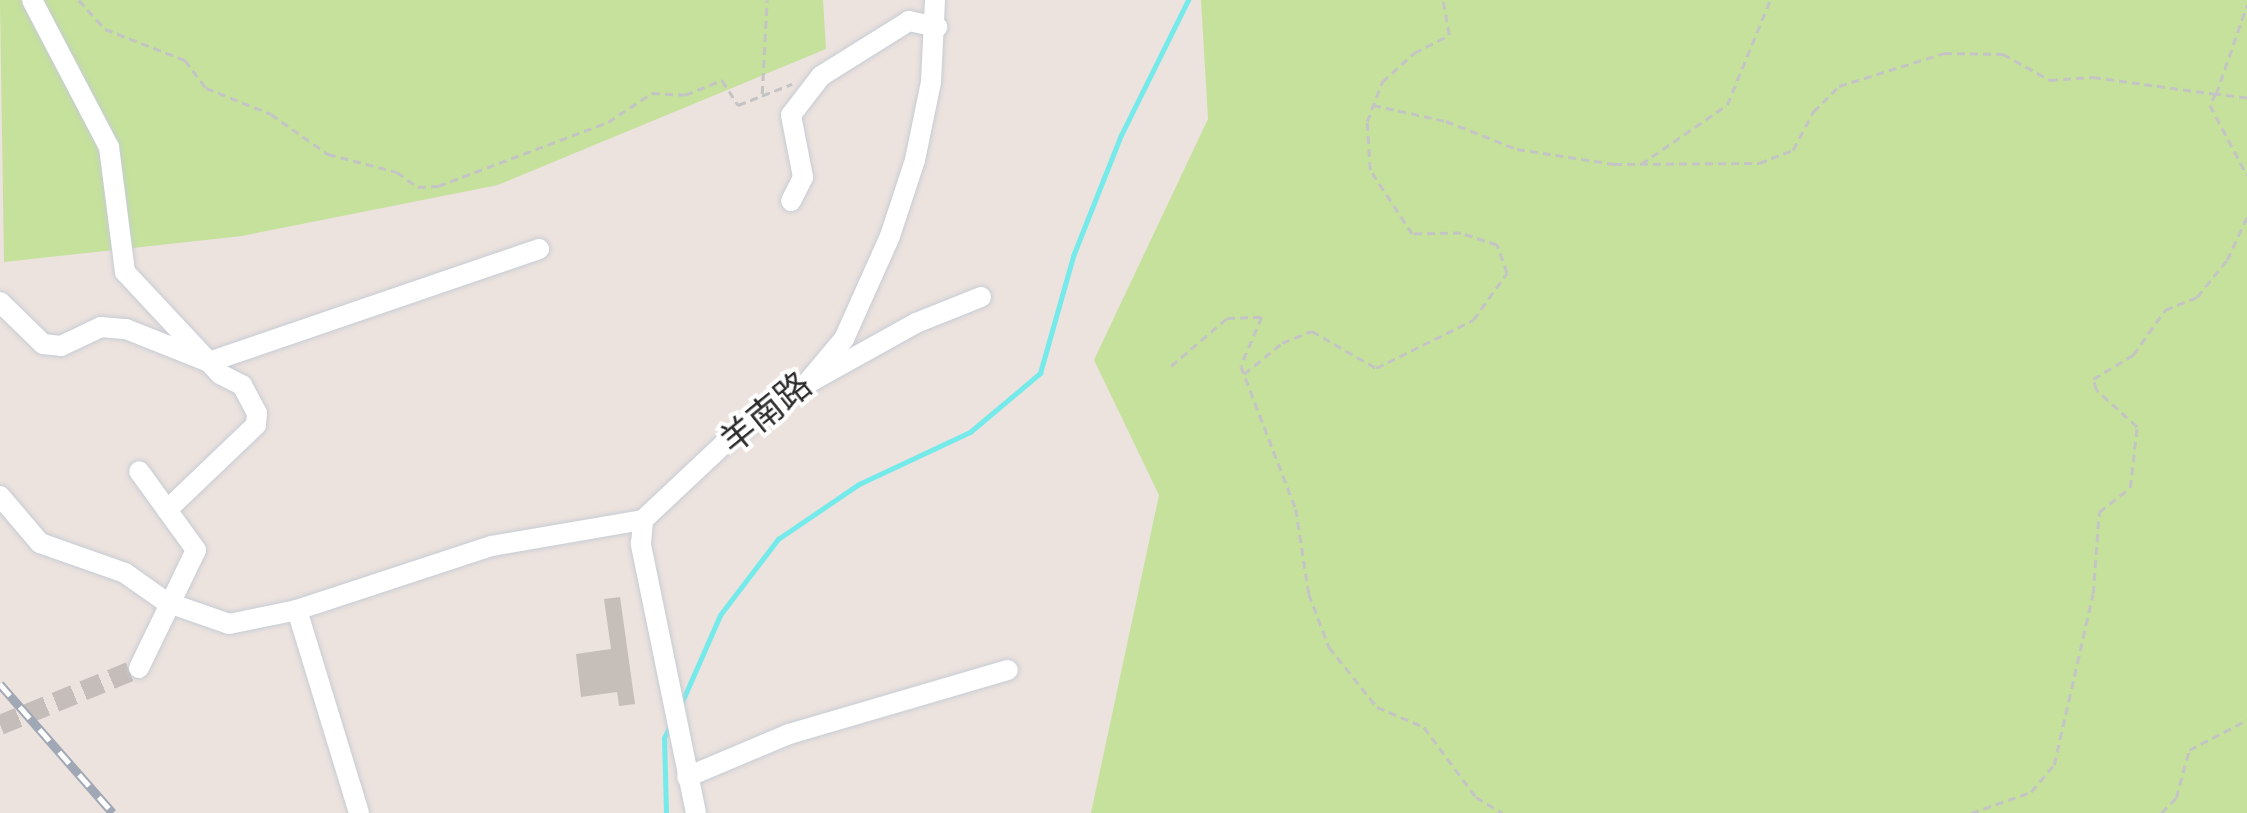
<!DOCTYPE html>
<meta charset="utf-8">
<style>
body{margin:0}
#map{position:relative;width:2247px;height:813px;overflow:hidden;background:#ece2de;font-family:Inter,"Noto Sans SC",sans-serif}
div>[style]{position:absolute}
[style*='--x']{left:calc(var(--x)*1px);top:calc(var(--y)*1px);width:calc(var(--w)*1px);rotate:calc(var(--a)*1deg)}
.green>*{inset:0;background:#c5e19c}
.stream>*{height:5px;margin:-2.5px;padding:0 2.5px;transform-origin:2.5px;border-radius:2.5px;background:#74eaeb}
.building>*{inset:0;background:#c5beb9}
.minor-tunnel>*{height:20px;margin-top:-10px;transform-origin:0;background:repeating-linear-gradient(90deg,#c5bdba 0 20px,transparent 0 30px)}
.path>*{height:2.5px;margin-top:-1.25px;transform-origin:0;background:repeating-linear-gradient(90deg,#c4c4c4 0 8px,transparent 0 13px)}
.roads{filter:drop-shadow(0 0 2px #c6ccd4) drop-shadow(0 0 2px #c6ccd4)}
.minor>*{height:20px;margin:-10px;padding:0 10px;transform-origin:10px;border-radius:10px;background:#fff}
.rail>*{height:9px;margin-top:-4.5px;transform-origin:0;background:repeating-linear-gradient(90deg,#fff 0 15px,#a0a8b5 0 30px);box-sizing:border-box;border-block:2px solid #a0a8b5}
span{translate:-50% -50%;white-space:nowrap;text-align:center;line-height:1.15;-webkit-text-stroke:8px #fff;paint-order:stroke}
.street-label{font-size:35px;color:#2b2b2b}
</style>
<div id="map">
<div class="green">
<div style="clip-path:polygon(0 0,823px 0,826px 49px,498px 185px,242px 236px,4px 262px)"></div>
<div style="clip-path:polygon(1201px 0,2247px 0,2247px 813px,1091px 813px,1159px 495px,1094px 360px,1208px 119px)"></div>
</div>
<div class="stream">
<div style="--x:681;--y:704;--w:97;--a:-66.3"></div>
<div style="--x:720;--y:615;--w:96;--a:-52.7"></div>
<div style="--x:778;--y:539;--w:98;--a:-34.2"></div>
<div style="--x:859;--y:484;--w:123;--a:-25.1"></div>
<div style="--x:970;--y:432;--w:92;--a:-40.1"></div>
<div style="--x:1040;--y:373;--w:122;--a:-74.2"></div>
<div style="--x:1073;--y:256;--w:130;--a:-68.4"></div>
<div style="--x:1121;--y:135;--w:151;--a:-63.6"></div>
<div style="--x:666;--y:813;--w:75;--a:-91.5"></div>
<div style="--x:664;--y:738;--w:17;--a:-65"></div>
</div>
<div class="building">
<div style="clip-path:polygon(620px 597px,635px 704px,619px 706px,617px 692px,581px 697px,576px 654px,611px 649px,604px 599px)"></div>
</div>
<div class="minor-tunnel">
<div style="--x:0;--y:725;--w:150;--a:-22.3"></div>
</div>
<div class="path">
<div style="--x:79;--y:0;--w:39;--a:48"></div>
<div style="--x:105;--y:29;--w:86;--a:21.2"></div>
<div style="--x:185;--y:60;--w:35;--a:53"></div>
<div style="--x:206;--y:88;--w:70;--a:21.8"></div>
<div style="--x:271;--y:114;--w:70;--a:35.1"></div>
<div style="--x:328;--y:154;--w:71;--a:14.6"></div>
<div style="--x:397;--y:172;--w:26;--a:36"></div>
<div style="--x:418;--y:187;--w:20;--a:-3"></div>
<div style="--x:438;--y:186;--w:182;--a:-20.6"></div>
<div style="--x:608;--y:122;--w:53;--a:-33.4"></div>
<div style="--x:652;--y:93;--w:33;--a:3"></div>
<div style="--x:685;--y:95;--w:40;--a:-22"></div>
<div style="--x:722;--y:80;--w:30;--a:57"></div>
<div style="--x:738;--y:105;--w:58;--a:-21.3"></div>
<div style="--x:762;--y:94;--w:94;--a:-87"></div>
<div style="--x:2247;--y:98;--w:31;--a:-173"></div>
<div style="--x:2216;--y:94;--w:13;--a:119"></div>
<div style="--x:2210;--y:105;--w:79;--a:62.1"></div>
<div style="--x:1373;--y:105;--w:75;--a:12.4"></div>
<div style="--x:1446;--y:121;--w:76;--a:21.5"></div>
<div style="--x:1517;--y:149;--w:98;--a:8.8"></div>
<div style="--x:1614;--y:164;--w:145;--a:-0.4"></div>
<div style="--x:1759;--y:163;--w:36;--a:-21"></div>
<div style="--x:1793;--y:150;--w:43;--a:-62.2"></div>
<div style="--x:1813;--y:112;--w:37;--a:-45"></div>
<div style="--x:1839;--y:86;--w:110;--a:-17.4"></div>
<div style="--x:1944;--y:53;--w:59;--a:1"></div>
<div style="--x:2003;--y:54;--w:54;--a:29"></div>
<div style="--x:2050;--y:80;--w:43;--a:-4"></div>
<div style="--x:2093;--y:77;--w:124;--a:7.9"></div>
<div style="--x:2216;--y:94;--w:94;--a:-70.8"></div>
<div style="--x:1641;--y:164;--w:104;--a:-34.5"></div>
<div style="--x:1727;--y:105;--w:113;--a:-67.7"></div>
<div style="--x:1171;--y:366;--w:74;--a:-40.6"></div>
<div style="--x:1227;--y:318;--w:35;--a:-2"></div>
<div style="--x:1262;--y:317;--w:53;--a:113.2"></div>
<div style="--x:1241;--y:366;--w:153;--a:69"></div>
<div style="--x:1296;--y:509;--w:86;--a:81.3"></div>
<div style="--x:1309;--y:594;--w:57;--a:69.3"></div>
<div style="--x:1329;--y:647;--w:77;--a:51.3"></div>
<div style="--x:1377;--y:707;--w:51;--a:23.1"></div>
<div style="--x:1424;--y:727;--w:87;--a:53.4"></div>
<div style="--x:1476;--y:797;--w:31;--a:31"></div>
<div style="--x:1244;--y:374;--w:49;--a:-39.2"></div>
<div style="--x:1282;--y:343;--w:32;--a:-22"></div>
<div style="--x:1312;--y:331;--w:74;--a:30"></div>
<div style="--x:1376;--y:368;--w:108;--a:-26.3"></div>
<div style="--x:1473;--y:320;--w:58;--a:-54.1"></div>
<div style="--x:1507;--y:273;--w:30;--a:-110"></div>
<div style="--x:1497;--y:245;--w:38;--a:-162"></div>
<div style="--x:1461;--y:233;--w:49;--a:178.8"></div>
<div style="--x:1412;--y:234;--w:77;--a:-123.3"></div>
<div style="--x:1370;--y:170;--w:48;--a:-93.6"></div>
<div style="--x:1367;--y:122;--w:43;--a:-69.4"></div>
<div style="--x:1382;--y:82;--w:43;--a:-42.2"></div>
<div style="--x:1414;--y:53;--w:39;--a:-27"></div>
<div style="--x:1449;--y:35;--w:36;--a:-100"></div>
<div style="--x:1971;--y:813;--w:64;--a:-19.3"></div>
<div style="--x:2031;--y:792;--w:35;--a:-50"></div>
<div style="--x:2054;--y:765;--w:175;--a:-77.2"></div>
<div style="--x:2093;--y:594;--w:82;--a:-85.8"></div>
<div style="--x:2099;--y:512;--w:39;--a:-38"></div>
<div style="--x:2130;--y:488;--w:61;--a:-83.5"></div>
<div style="--x:2137;--y:427;--w:55;--a:-137.9"></div>
<div style="--x:2096;--y:390;--w:11;--a:-105"></div>
<div style="--x:2093;--y:379;--w:47;--a:-31"></div>
<div style="--x:2133;--y:355;--w:55;--a:-54.6"></div>
<div style="--x:2165;--y:310;--w:35;--a:-22"></div>
<div style="--x:2197;--y:297;--w:48;--a:-51"></div>
<div style="--x:2227;--y:260;--w:47;--a:-65.1"></div>
<div style="--x:2161;--y:813;--w:21;--a:-45"></div>
<div style="--x:2176;--y:798;--w:50;--a:-74.8"></div>
<div style="--x:2189;--y:750;--w:65;--a:-27.3"></div>
</div>
<div class="roads">
<div class="minor">
<div style="--x:32;--y:0;--w:166;--a:62.4"></div>
<div style="--x:109;--y:147;--w:126;--a:82.7"></div>
<div style="--x:125;--y:272;--w:139;--a:47"></div>
<div style="--x:220;--y:374;--w:25;--a:27"></div>
<div style="--x:242;--y:385;--w:32;--a:62"></div>
<div style="--x:257;--y:413;--w:12;--a:95"></div>
<div style="--x:256;--y:425;--w:123;--a:136.3"></div>
<div style="--x:791;--y:201;--w:27;--a:-63"></div>
<div style="--x:803;--y:177;--w:63;--a:-101"></div>
<div style="--x:791;--y:115;--w:49;--a:-52.4"></div>
<div style="--x:821;--y:76;--w:104;--a:-32"></div>
<div style="--x:909;--y:21;--w:29;--a:12"></div>
<div style="--x:0;--y:302;--w:60;--a:44.3"></div>
<div style="--x:43;--y:344;--w:18;--a:6"></div>
<div style="--x:61;--y:346;--w:44;--a:-25.4"></div>
<div style="--x:101;--y:327;--w:25;--a:5"></div>
<div style="--x:126;--y:329;--w:89;--a:21.7"></div>
<div style="--x:209;--y:362;--w:349;--a:-18.9"></div>
<div style="--x:810;--y:382;--w:121;--a:-29.1"></div>
<div style="--x:916;--y:323;--w:70;--a:-21.8"></div>
<div style="--x:0;--y:496;--w:62;--a:49.6"></div>
<div style="--x:40;--y:543;--w:90;--a:19.4"></div>
<div style="--x:125;--y:573;--w:50;--a:35.3"></div>
<div style="--x:166;--y:602;--w:67;--a:19.2"></div>
<div style="--x:229;--y:624;--w:69;--a:-11.6"></div>
<div style="--x:297;--y:610;--w:212;--a:73"></div>
<div style="--x:297;--y:610;--w:205;--a:-18.2"></div>
<div style="--x:492;--y:546;--w:153;--a:-9.8"></div>
<div style="--x:139;--y:668;--w:131;--a:-64.2"></div>
<div style="--x:196;--y:550;--w:97;--a:-125.8"></div>
<div style="--x:687;--y:777;--w:111;--a:-22.9"></div>
<div style="--x:789;--y:734;--w:228;--a:-16.3"></div>
<div style="--x:696;--y:813;--w:275;--a:-101.6"></div>
<div style="--x:641;--y:544;--w:24;--a:-85"></div>
<div style="--x:643;--y:520;--w:112;--a:-43.2"></div>
<div style="--x:725;--y:443;--w:103;--a:-36.3"></div>
<div style="--x:808;--y:382;--w:56;--a:-50.1"></div>
<div style="--x:844;--y:339;--w:113;--a:-65.9"></div>
<div style="--x:890;--y:236;--w:80;--a:-71.8"></div>
<div style="--x:915;--y:160;--w:80;--a:-78.4"></div>
<div style="--x:931;--y:82;--w:82;--a:-87.2"></div>
</div>
</div>
<div class="rail">
<div style="--x:0;--y:684;--w:171;--a:48.8"></div>
</div>
<div class="street-label">
<span style="left:765px;top:412px;rotate:-39deg">羊南路</span>
</div>
</div>
